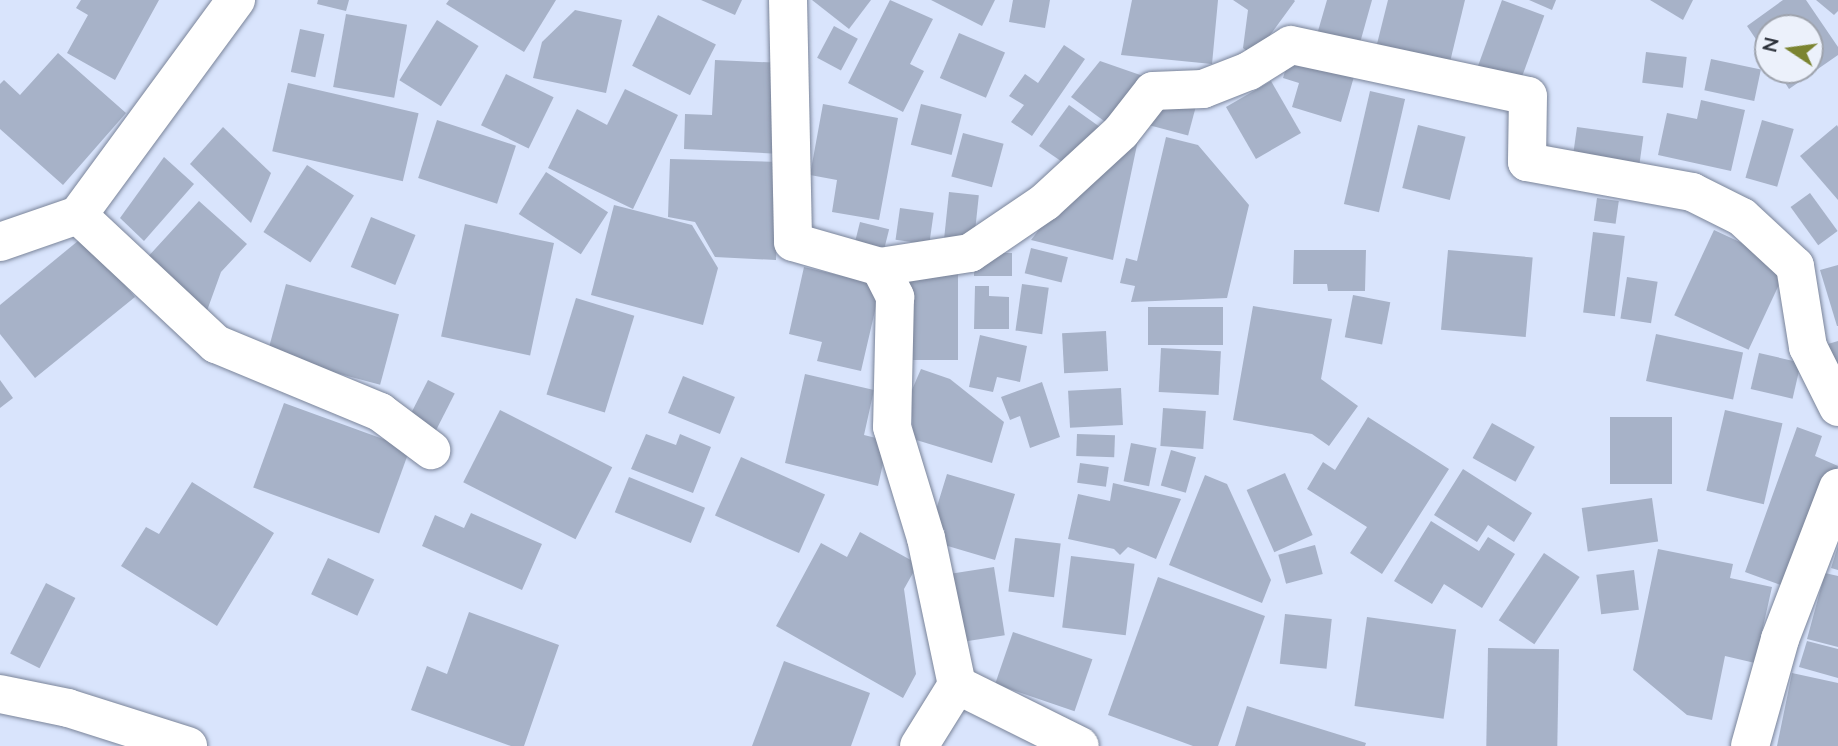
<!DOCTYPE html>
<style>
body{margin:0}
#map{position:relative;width:1838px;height:746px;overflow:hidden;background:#d9e4fc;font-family:Lato,sans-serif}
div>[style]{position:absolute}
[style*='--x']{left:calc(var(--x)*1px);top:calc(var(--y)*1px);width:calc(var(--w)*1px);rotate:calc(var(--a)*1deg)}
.building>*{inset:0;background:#a7b2c8;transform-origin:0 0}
.roads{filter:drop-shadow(0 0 2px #7a8499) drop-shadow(0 0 2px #7a8499)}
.minor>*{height:38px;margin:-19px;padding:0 19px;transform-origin:19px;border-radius:19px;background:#fff}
span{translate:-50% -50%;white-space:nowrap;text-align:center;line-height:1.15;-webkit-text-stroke:5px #ecf1fb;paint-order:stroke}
.north{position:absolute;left:1754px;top:14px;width:70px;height:70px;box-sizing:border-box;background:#ecf1fb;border:2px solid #9ea3ad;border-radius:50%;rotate:283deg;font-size:19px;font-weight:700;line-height:28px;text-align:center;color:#292e37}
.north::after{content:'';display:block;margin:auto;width:24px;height:32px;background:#7b8431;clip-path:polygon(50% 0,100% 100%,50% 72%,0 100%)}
</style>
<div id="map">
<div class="building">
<div style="clip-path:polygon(81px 0,159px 0,115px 80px,67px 53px,88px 15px,76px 8px)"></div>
<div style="clip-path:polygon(318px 0,349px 0,346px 11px,317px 4px)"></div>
<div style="clip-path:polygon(449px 0,556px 0,524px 52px,446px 4px)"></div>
<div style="clip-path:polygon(701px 0,742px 0,735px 15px)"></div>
<div style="clip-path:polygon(812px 0,871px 0,849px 29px)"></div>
<div style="clip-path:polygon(890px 0,933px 19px,910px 64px,924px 71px,903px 112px,848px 83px)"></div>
<div style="clip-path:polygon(931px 0,995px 0,982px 26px)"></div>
<div style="clip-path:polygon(1013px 0,1050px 0,1045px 28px,1009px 22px)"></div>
<div style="clip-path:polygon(1132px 0,1218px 0,1212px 64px,1121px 55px)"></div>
<div style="clip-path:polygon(1233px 0,1294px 0,1295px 1px,1254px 57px,1243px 48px,1248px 10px)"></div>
<div style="clip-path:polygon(1327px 0,1372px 0,1358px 50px,1316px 38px)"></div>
<div style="clip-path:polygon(1388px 0,1465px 0,1449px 66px,1376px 48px)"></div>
<div style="left:1502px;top:0;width:45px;height:71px;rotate:20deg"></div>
<div style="clip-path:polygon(1529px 0,1556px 0,1552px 10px)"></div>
<div style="clip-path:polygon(1650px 0,1693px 0,1683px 20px)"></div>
<div style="clip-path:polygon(1783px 0,1806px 0,1838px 47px,1838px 55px,1789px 89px,1777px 70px,1810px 70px,1810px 28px,1768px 28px,1768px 57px,1747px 26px)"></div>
<div style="clip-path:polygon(1816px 0,1838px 0,1838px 11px,1834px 15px)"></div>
<div style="clip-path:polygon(575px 10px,622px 20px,606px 93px,533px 78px,542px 42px)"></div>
<div style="left:346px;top:14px;width:62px;height:74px;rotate:10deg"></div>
<div style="left:658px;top:15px;width:65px;height:57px;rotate:27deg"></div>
<div style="left:437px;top:20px;width:49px;height:71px;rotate:32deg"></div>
<div style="left:834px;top:26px;width:27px;height:36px;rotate:28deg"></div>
<div style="left:300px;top:29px;width:25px;height:44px;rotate:12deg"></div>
<div style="left:959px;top:33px;width:50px;height:49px;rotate:23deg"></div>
<div style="clip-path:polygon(1064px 45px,1085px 59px,1032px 136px,1011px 122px,1024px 105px,1009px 96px,1025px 74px,1038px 83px)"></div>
<div style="left:1646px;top:52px;width:41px;height:31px;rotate:7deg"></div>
<div style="clip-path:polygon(58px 53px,126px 113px,63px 185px,0 129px,0 84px,4px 80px,20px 95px)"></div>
<div style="clip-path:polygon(1290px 54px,1355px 73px,1341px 122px,1292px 107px,1299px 83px,1283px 78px)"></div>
<div style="left:1711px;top:59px;width:51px;height:32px;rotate:12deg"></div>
<div style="clip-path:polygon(715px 60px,784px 63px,781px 154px,684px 149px,685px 114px,712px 115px)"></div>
<div style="clip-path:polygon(1100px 61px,1146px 77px,1111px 126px,1071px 97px)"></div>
<div style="left:506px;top:74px;width:53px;height:57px;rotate:26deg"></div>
<div style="left:1271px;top:81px;width:60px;height:52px;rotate:60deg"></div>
<div style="left:288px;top:83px;width:134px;height:70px;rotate:13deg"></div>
<div style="clip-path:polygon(625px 89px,678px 115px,633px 209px,548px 168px,577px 109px,607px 125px)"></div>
<div style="left:1370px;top:91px;width:36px;height:116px;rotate:13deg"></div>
<div style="left:1156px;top:97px;width:41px;height:29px;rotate:15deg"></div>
<div style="clip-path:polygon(1701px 100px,1745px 110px,1731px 171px,1658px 155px,1667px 113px,1697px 119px)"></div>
<div style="clip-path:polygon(823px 104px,898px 118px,879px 220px,832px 212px,837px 180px,810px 175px)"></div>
<div style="left:921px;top:104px;width:42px;height:42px;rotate:14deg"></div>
<div style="clip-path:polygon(1069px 105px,1107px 132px,1071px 168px,1039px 146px)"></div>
<div style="left:437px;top:120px;width:83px;height:61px;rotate:18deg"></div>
<div style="left:1762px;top:120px;width:33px;height:60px;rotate:16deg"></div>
<div style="left:1418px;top:125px;width:49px;height:65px;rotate:14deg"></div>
<div style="clip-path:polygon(1837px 125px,1838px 127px,1838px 200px,1800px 156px)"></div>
<div style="clip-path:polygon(223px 127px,271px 173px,251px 223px,190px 164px)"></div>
<div style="left:1577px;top:127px;width:67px;height:29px;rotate:8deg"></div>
<div style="left:963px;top:133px;width:42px;height:45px;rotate:15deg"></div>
<div style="clip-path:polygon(1166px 137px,1198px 145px,1249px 205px,1227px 298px,1131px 302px,1135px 286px,1120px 283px,1126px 258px,1137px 261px)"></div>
<div style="clip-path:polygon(1138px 140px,1113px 260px,1031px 240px,1073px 185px)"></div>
<div style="clip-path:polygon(164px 157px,194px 184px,144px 241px,120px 218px)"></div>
<div style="clip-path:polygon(670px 159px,780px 162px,776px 260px,715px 257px,695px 222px,668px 217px)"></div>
<div style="left:307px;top:165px;width:56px;height:80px;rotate:33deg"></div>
<div style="left:546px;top:172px;width:74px;height:50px;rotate:33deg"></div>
<div style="left:949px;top:192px;width:30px;height:52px;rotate:6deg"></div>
<div style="left:1810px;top:193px;width:47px;height:24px;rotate:54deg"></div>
<div style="left:1597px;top:198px;width:22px;height:23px;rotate:8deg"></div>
<div style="clip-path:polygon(199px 201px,247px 244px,221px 272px,204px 319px,145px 260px)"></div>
<div style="clip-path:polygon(614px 205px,692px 225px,718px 268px,703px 325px,591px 295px)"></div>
<div style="left:900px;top:208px;width:34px;height:32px;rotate:8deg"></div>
<div style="left:371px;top:217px;width:48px;height:54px;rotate:22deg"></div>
<div style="left:860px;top:222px;width:30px;height:31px;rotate:14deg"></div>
<div style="left:465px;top:224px;width:91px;height:115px;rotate:12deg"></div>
<div style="left:1714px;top:230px;width:82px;height:94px;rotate:25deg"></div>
<div style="left:1593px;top:232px;width:32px;height:81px;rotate:7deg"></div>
<div style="clip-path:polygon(84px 236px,135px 297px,35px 378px,0 334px,0 305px)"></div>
<div style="left:1031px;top:248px;width:38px;height:26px;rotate:14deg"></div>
<div style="clip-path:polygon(1294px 250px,1366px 250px,1365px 291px,1328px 291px,1327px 284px,1293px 284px)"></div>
<div style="left:1448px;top:250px;width:85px;height:80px;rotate:5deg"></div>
<div style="left:1012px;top:253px;width:23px;height:38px;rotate:90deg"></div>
<div style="clip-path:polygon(1838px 265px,1838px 326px,1837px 326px,1820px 270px)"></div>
<div style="clip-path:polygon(804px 267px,881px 285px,861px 371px,817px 361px,822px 342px,789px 334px)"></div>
<div style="left:902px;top:272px;width:56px;height:88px"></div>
<div style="left:1627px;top:277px;width:31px;height:42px;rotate:9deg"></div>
<div style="left:286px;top:284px;width:117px;height:73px;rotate:15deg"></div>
<div style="left:1022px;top:284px;width:27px;height:47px;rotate:8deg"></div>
<div style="clip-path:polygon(975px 286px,989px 286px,989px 296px,1009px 297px,1009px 329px,974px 329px)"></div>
<div style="left:1353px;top:295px;width:38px;height:43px;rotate:11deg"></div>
<div style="left:576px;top:298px;width:61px;height:101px;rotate:17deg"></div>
<div style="clip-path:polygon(1253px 306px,1332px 319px,1321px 379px,1358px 406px,1329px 446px,1312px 434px,1233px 420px)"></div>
<div style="left:1148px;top:307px;width:75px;height:38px"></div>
<div style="left:1106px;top:331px;width:40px;height:44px;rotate:87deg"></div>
<div style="left:1656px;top:334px;width:89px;height:48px;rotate:12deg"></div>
<div style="clip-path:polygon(980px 335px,1027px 346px,1020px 382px,997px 377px,993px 392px,969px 387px)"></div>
<div style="clip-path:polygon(1838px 341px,1838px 376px,1828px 344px)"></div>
<div style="left:1161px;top:348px;width:60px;height:44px;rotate:3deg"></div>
<div style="left:1759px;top:353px;width:43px;height:37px;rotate:13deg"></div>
<div style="clip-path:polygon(921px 369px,950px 379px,1004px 422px,992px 463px,913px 439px,911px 392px)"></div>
<div style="clip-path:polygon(805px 374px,874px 390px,864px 435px,888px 441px,878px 486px,785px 463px)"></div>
<div style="left:683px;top:376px;width:56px;height:40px;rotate:22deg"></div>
<div style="clip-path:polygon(0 380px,13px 398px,0 408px)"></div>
<div style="left:428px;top:380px;width:30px;height:44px;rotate:27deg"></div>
<div style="clip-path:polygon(1042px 382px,1060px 437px,1030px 448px,1020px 416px,1010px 420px,1001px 397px)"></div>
<div style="left:1121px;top:388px;width:37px;height:53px;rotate:87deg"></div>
<div style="left:284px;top:403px;width:134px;height:90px;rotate:20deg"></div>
<div style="left:1163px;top:408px;width:43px;height:38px;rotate:4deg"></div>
<div style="left:500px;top:410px;width:126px;height:81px;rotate:27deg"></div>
<div style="left:1725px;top:410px;width:59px;height:83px;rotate:13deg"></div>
<div style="clip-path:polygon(1368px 417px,1449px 469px,1382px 574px,1350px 553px,1367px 527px,1307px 489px,1323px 462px,1335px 470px)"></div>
<div style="left:1672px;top:417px;width:67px;height:62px;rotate:90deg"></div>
<div style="left:1492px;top:423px;width:49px;height:40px;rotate:29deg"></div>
<div style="clip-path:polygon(1797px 427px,1822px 436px,1815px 456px,1838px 466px,1794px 590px,1745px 572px)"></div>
<div style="clip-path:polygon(646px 434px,676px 445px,680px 434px,711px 447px,693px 493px,631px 469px)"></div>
<div style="left:1077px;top:434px;width:38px;height:22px;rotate:2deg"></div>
<div style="left:1131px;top:443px;width:26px;height:39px;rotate:11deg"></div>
<div style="left:1171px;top:450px;width:26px;height:37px;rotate:16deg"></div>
<div style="left:741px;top:457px;width:92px;height:64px;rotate:24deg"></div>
<div style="left:1080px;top:463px;width:29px;height:20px;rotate:8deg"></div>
<div style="clip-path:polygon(1463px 469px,1532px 513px,1514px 542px,1488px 525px,1477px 542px,1434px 515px)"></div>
<div style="left:1285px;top:473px;width:68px;height:42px;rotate:66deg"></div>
<div style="clip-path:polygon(947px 474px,1015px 494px,995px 560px,941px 544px,945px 530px,931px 526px)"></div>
<div style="clip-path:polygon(1205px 475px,1227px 484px,1271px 580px,1262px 603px,1169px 565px)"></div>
<div style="left:629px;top:477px;width:82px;height:38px;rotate:22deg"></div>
<div style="clip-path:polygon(192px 482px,274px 533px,217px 626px,121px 566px,146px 527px,159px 534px)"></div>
<div style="clip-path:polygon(1113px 483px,1181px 499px,1156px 559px,1128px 547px,1120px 555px,1114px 549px,1068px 539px,1078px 494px,1110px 501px)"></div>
<div style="left:1652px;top:498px;width:44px;height:71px;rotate:82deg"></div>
<div style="clip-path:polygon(471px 513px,542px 544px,522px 590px,422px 546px,435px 515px,464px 528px)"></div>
<div style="clip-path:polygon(1431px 521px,1479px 551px,1488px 537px,1515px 554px,1482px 608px,1444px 584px,1432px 604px,1394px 581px)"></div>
<div style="clip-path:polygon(860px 532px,918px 564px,904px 589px,916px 674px,903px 698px,776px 626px,821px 543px,847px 557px)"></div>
<div style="left:1015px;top:538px;width:46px;height:54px;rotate:7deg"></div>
<div style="left:1315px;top:545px;width:30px;height:38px;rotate:75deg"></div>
<div style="clip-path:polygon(1838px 546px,1838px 570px,1831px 568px)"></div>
<div style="clip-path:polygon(1658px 549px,1733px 564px,1730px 578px,1772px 587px,1755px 663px,1725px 656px,1712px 720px,1687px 715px,1633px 670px)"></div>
<div style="left:1544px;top:553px;width:43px;height:81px;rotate:34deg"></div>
<div style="left:1071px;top:556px;width:64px;height:72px;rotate:7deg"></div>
<div style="left:328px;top:558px;width:51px;height:40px;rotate:25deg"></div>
<div style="left:994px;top:567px;width:69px;height:47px;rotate:81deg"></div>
<div style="left:1634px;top:570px;width:40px;height:38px;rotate:83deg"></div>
<div style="clip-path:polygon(1825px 573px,1838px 576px,1838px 647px,1807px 639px)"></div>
<div style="clip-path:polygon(1158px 577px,1265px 616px,1218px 746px,1193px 746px,1108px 715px)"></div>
<div style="left:46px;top:583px;width:33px;height:79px;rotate:27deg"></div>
<div style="clip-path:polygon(469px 612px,559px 645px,524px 746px,511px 746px,411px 710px,427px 666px,447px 674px)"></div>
<div style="left:1285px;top:614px;width:47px;height:50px;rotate:6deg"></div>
<div style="left:1367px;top:617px;width:90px;height:90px;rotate:8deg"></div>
<div style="left:1013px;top:632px;width:84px;height:55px;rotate:19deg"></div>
<div style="clip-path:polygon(1807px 641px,1838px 649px,1838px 678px,1799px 667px)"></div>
<div style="left:1488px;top:648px;width:71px;height:98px;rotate:1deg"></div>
<div style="clip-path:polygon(784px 661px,870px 693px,851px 746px,752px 746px)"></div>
<div style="clip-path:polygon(1792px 673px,1838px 683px,1838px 746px,1777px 746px)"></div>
<div style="clip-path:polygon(1247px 706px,1366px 743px,1365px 746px,1235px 746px)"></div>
</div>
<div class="roads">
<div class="minor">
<div style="--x:788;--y:0;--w:242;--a:88.8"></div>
<div style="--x:793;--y:242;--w:91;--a:16"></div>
<div style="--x:880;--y:267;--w:34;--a:63"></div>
<div style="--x:895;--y:297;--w:130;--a:91.3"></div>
<div style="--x:892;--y:427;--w:116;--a:73"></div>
<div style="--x:926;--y:538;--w:150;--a:78.1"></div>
<div style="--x:78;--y:215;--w:189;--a:43.1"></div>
<div style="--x:216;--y:344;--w:178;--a:22.5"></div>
<div style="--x:380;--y:412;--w:64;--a:36.7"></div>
<div style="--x:0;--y:242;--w:83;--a:-19.1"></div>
<div style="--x:78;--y:215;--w:267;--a:-53.7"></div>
<div style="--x:880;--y:267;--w:91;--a:-8.8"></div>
<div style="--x:970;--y:253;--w:91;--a:-34.2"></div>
<div style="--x:1045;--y:202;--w:103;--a:-42.6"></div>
<div style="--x:1121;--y:132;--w:52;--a:-52"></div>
<div style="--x:1153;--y:91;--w:50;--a:-2.3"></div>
<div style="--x:1203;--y:89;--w:49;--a:-21.4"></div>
<div style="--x:1249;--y:71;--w:49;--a:-31.8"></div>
<div style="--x:1291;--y:45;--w:242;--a:12.1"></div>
<div style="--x:1528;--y:96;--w:66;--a:90.9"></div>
<div style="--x:1527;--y:162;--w:168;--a:10.3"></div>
<div style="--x:1692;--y:192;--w:56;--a:26.6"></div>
<div style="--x:1742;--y:217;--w:72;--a:42.8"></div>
<div style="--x:1795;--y:266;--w:82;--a:80.9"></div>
<div style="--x:1808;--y:347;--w:67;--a:63.4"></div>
<div style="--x:0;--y:694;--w:69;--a:11.6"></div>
<div style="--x:68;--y:708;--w:126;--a:17.6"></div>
<div style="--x:919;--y:746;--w:72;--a:-58.1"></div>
<div style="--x:957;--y:685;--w:137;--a:26.4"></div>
<div style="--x:1750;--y:746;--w:111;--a:-74.3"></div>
<div style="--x:1780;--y:639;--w:162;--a:-69"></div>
</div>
</div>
<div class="north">N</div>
</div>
